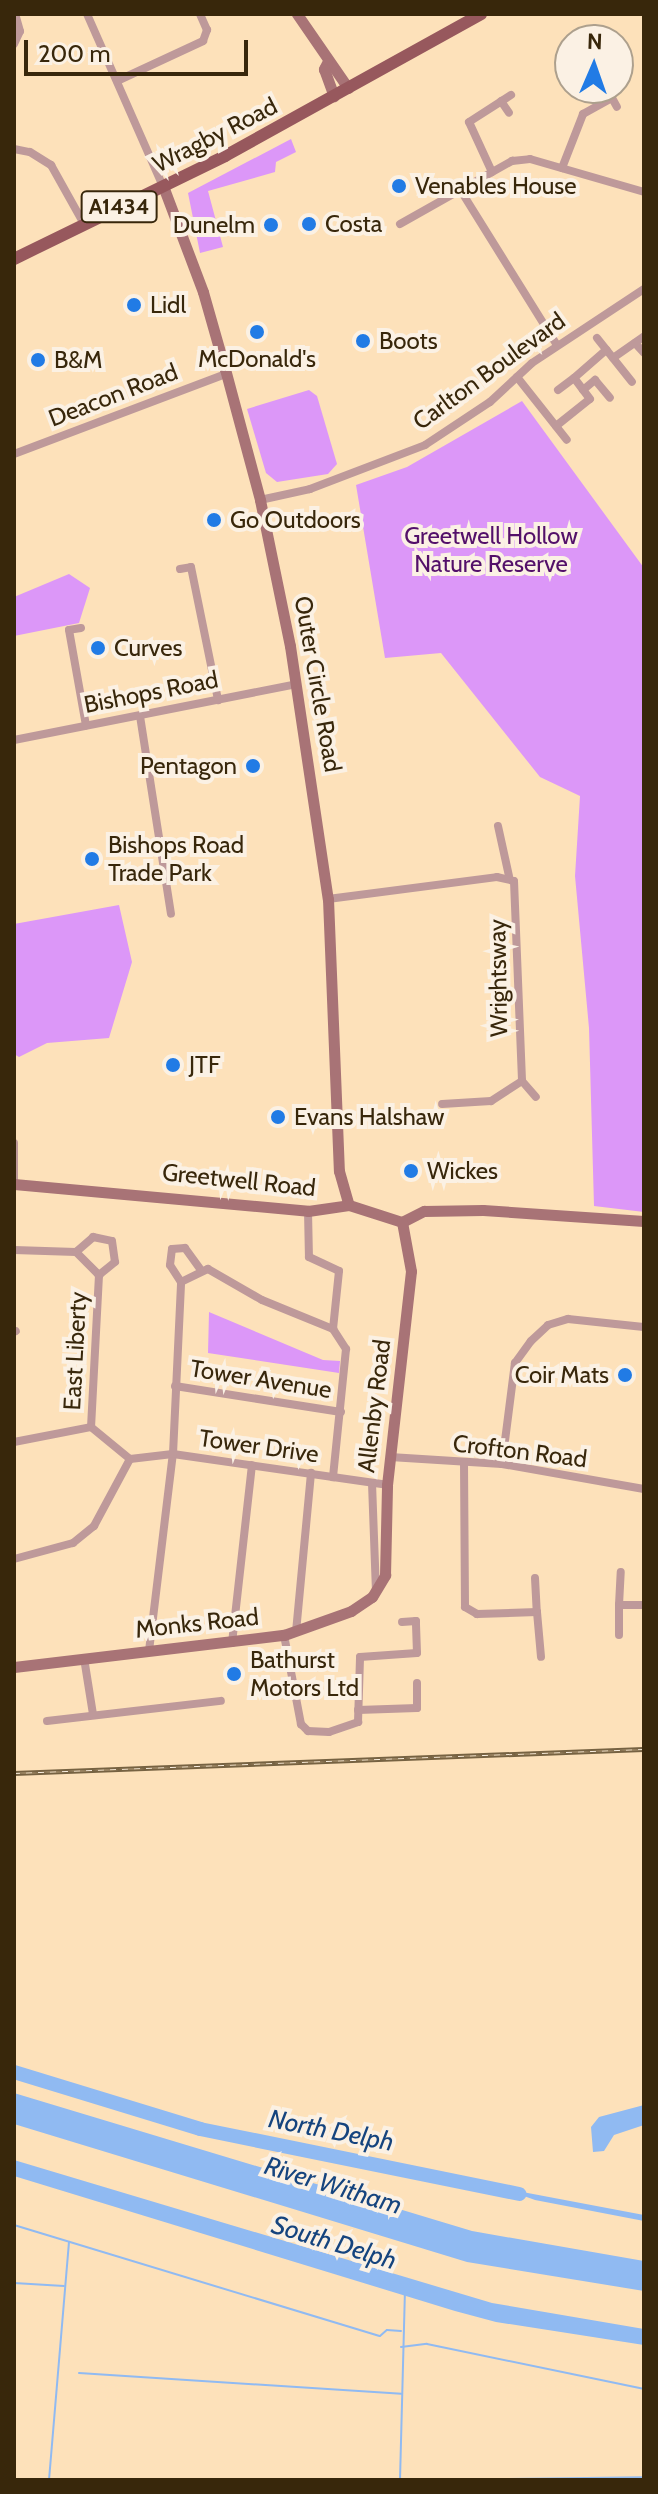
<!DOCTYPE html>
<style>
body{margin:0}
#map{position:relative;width:658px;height:2494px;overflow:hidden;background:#fde1ba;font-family:Cabin,sans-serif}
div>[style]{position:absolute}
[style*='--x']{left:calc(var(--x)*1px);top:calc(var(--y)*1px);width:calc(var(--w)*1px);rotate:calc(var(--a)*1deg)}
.green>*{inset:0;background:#dc97f8}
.water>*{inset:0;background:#90baf2}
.stream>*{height:2px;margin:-1px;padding:0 1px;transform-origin:1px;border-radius:1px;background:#90baf2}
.river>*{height:14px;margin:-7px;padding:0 7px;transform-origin:7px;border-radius:7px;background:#90baf2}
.street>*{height:8px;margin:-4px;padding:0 4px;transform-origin:4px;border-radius:4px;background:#be999a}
.secondary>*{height:11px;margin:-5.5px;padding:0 5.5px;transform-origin:5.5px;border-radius:5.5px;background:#a87376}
.primary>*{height:12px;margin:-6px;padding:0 6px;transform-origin:6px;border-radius:6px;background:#97585d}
.rail>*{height:5px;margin-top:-2.5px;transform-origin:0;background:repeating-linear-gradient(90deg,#fbf1e4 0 6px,#766242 0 12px);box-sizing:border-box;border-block:2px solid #766242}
.dots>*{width:22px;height:22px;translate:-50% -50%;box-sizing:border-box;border:4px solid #fbf1e4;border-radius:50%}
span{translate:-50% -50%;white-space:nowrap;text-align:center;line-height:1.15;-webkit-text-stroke:8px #fbf1e4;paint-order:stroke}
.shield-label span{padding:2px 6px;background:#fbf1e4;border:2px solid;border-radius:6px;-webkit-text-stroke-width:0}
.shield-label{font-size:22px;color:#38270b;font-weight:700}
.street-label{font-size:24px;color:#38270b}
.poi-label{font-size:24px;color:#38270b}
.left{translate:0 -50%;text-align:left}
.right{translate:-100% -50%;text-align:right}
.park-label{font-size:24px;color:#531069}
.water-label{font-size:26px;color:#15447e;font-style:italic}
.frame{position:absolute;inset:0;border:16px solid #38270b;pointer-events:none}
.north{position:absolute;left:554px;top:24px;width:80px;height:80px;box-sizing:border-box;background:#fbf1e4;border:2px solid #ada08d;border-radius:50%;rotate:2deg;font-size:22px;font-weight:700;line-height:32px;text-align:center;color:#38270b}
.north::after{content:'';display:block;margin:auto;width:28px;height:36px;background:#217be5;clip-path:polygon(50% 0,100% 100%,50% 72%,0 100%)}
.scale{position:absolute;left:24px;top:40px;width:224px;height:36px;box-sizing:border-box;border:4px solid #38270b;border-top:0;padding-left:10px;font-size:24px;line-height:28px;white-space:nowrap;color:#38270b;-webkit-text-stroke:6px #fbf1e4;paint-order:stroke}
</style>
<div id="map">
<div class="green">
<div style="clip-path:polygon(291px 139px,296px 152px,276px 162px,275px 172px,208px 191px,223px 247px,200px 253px,188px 193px)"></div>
<div style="clip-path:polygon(309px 390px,317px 396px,337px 464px,328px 474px,277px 482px,266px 473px,247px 409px)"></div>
<div style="clip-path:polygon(522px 401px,644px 568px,644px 1212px,594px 1206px,589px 1028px,575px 876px,580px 796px,540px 777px,441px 653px,385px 658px,356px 485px,407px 467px)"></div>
<div style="clip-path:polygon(69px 574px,90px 588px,79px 623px,14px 636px,14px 597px)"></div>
<div style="clip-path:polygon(119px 905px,132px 962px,109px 1038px,47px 1043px,19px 1057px,14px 1054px,14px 924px)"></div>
<div style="clip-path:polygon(209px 1312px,323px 1360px,340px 1361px,339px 1373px,208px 1353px)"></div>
</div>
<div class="water">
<div style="clip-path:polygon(14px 2093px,472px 2231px,644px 2261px,644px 2291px,467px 2262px,14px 2124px)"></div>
<div style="clip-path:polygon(644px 2105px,644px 2125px,614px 2135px,604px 2151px,593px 2152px,591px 2127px,599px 2117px)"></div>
<div style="clip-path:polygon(14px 2160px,492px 2303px,644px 2329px,644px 2345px,496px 2322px,455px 2311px,14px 2176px)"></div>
<div style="clip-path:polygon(502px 2188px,644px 2215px,644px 2221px,535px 2200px)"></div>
</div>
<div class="stream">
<div style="--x:14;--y:2225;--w:382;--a:16.9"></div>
<div style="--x:380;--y:2336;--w:9;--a:-41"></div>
<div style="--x:387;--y:2330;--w:14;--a:4"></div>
<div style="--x:14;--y:2283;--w:50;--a:3.4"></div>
<div style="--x:401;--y:2347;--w:26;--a:-7"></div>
<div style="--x:427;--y:2344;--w:222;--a:11.7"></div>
<div style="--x:79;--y:2373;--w:323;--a:3.7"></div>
<div style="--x:49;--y:2480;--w:238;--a:-85.2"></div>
<div style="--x:400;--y:2480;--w:187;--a:-88.5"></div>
<div style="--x:439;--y:2480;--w:205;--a:-0.8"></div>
</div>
<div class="river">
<div style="--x:14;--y:2072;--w:195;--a:17"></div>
<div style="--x:200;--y:2129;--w:326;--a:11.5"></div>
</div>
<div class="street">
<div style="--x:87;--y:14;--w:188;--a:66.2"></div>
<div style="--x:14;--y:44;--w:14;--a:-65"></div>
<div style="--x:20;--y:31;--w:18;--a:-106"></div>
<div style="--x:117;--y:81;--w:95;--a:-24.9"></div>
<div style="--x:203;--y:41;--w:12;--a:-70"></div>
<div style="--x:207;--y:30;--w:17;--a:-114"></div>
<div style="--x:501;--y:101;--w:14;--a:56"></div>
<div style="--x:14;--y:149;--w:16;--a:11"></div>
<div style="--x:30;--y:152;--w:25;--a:32"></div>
<div style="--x:51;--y:165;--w:68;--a:60.8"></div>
<div style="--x:562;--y:168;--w:58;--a:-68.7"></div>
<div style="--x:583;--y:114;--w:33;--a:-29"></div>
<div style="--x:612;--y:98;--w:10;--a:61"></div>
<div style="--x:492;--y:172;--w:55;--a:-114.7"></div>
<div style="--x:469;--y:122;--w:50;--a:-32.7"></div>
<div style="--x:461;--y:191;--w:181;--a:58.1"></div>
<div style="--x:400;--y:224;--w:129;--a:-29.4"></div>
<div style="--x:512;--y:161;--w:18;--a:-6"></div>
<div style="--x:530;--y:159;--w:119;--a:16.1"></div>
<div style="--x:597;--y:338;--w:56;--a:51.5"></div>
<div style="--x:635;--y:343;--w:13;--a:48"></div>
<div style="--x:613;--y:358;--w:38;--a:-35"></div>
<div style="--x:517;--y:377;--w:80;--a:51.6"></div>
<div style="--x:558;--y:390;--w:20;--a:-37"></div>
<div style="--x:583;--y:390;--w:16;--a:-40"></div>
<div style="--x:595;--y:380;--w:23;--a:50"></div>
<div style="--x:556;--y:426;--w:43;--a:-38.5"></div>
<div style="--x:590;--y:399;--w:26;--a:-127"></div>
<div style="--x:574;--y:378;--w:43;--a:-41.2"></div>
<div style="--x:14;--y:454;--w:227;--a:-20.7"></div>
<div style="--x:260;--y:500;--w:51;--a:-12.4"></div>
<div style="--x:310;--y:489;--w:123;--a:-20.9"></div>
<div style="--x:425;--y:445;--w:78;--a:-33.5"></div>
<div style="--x:490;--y:402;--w:57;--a:-42.9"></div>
<div style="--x:532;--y:363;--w:134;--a:-33.5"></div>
<div style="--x:180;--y:569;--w:11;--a:-10"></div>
<div style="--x:191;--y:567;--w:136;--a:78.5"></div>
<div style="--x:81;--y:628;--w:12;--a:171"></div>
<div style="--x:69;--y:630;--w:97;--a:79.9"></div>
<div style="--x:140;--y:716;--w:200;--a:81.1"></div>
<div style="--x:14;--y:740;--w:288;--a:-11.2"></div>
<div style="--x:498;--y:826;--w:51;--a:77.6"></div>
<div style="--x:328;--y:899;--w:170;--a:-7.4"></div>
<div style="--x:497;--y:877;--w:17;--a:13"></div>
<div style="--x:514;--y:881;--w:200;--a:87.7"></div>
<div style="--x:522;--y:1081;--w:37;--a:147"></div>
<div style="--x:491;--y:1101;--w:49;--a:176.5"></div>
<div style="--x:522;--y:1081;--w:21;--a:49"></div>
<div style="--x:14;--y:1143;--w:41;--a:90"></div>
<div style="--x:308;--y:1211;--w:46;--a:88.8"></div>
<div style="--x:309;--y:1257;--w:33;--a:25"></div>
<div style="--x:339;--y:1271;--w:58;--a:95.9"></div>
<div style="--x:14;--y:1250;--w:62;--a:1.8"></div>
<div style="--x:76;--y:1252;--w:33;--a:45"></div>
<div style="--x:99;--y:1275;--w:152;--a:93"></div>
<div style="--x:76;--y:1252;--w:23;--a:-41"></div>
<div style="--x:93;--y:1237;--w:19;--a:12"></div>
<div style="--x:112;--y:1241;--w:21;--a:82"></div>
<div style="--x:115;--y:1262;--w:21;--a:141"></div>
<div style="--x:181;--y:1282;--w:20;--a:-123"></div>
<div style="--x:170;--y:1265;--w:16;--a:-83"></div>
<div style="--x:172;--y:1249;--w:13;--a:-4"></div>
<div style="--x:185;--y:1248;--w:26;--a:54"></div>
<div style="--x:14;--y:1332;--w:2;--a:-27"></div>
<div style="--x:175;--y:1386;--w:168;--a:8.9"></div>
<div style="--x:14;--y:1442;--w:78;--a:-11"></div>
<div style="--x:91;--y:1427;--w:50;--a:39.4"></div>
<div style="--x:130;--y:1459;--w:43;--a:-6.6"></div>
<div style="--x:173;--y:1454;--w:216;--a:8.2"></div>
<div style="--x:390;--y:1457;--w:112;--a:3.6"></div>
<div style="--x:502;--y:1464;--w:144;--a:10"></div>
<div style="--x:464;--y:1463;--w:144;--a:89.6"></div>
<div style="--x:465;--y:1607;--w:14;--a:30"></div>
<div style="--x:477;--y:1614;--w:60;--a:-1.9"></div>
<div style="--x:537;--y:1612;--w:45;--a:84.9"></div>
<div style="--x:502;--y:1464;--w:102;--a:-82.7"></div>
<div style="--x:515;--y:1363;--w:27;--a:-54"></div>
<div style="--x:531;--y:1341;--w:23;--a:-43"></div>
<div style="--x:548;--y:1325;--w:21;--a:-17"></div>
<div style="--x:568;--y:1319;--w:76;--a:6"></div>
<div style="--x:372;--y:1483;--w:107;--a:87.9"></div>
<div style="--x:14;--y:1559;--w:61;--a:-15.2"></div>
<div style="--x:73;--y:1543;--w:27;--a:-39"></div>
<div style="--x:94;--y:1526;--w:76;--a:-61.8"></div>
<div style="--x:535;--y:1578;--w:34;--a:87"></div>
<div style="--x:619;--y:1605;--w:33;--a:-87"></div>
<div style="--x:296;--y:1632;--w:160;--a:-84.6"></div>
<div style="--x:284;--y:1635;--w:91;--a:79.2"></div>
<div style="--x:301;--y:1724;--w:10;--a:45"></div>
<div style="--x:308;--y:1731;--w:21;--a:3"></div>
<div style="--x:329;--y:1732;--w:31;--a:-19"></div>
<div style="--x:358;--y:1722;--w:65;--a:-88.2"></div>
<div style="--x:360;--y:1657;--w:57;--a:-4"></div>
<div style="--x:417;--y:1653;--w:32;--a:-92"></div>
<div style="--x:416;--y:1621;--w:14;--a:176"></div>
<div style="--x:619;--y:1635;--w:30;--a:-90"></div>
<div style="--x:619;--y:1605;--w:25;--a:0"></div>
<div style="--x:232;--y:1643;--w:179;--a:-83.6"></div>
<div style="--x:149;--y:1651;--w:198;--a:-83.1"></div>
<div style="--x:173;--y:1454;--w:172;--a:-87.3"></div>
<div style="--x:181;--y:1282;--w:30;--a:-26"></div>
<div style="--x:208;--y:1269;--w:62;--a:29.9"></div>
<div style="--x:262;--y:1300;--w:77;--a:22.2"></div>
<div style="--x:333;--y:1329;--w:24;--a:57"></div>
<div style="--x:346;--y:1349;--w:129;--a:95.8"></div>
<div style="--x:84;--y:1658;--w:57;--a:80.9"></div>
<div style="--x:358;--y:1710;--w:59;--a:-1.9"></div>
<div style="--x:417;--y:1708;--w:25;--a:-90"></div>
<div style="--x:47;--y:1721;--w:175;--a:-6.6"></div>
</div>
<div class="secondary">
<div style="--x:297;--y:14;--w:90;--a:55.4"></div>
<div style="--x:327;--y:63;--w:7;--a:117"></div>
<div style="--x:324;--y:69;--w:29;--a:70"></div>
<div style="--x:163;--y:186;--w:113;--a:69.3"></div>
<div style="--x:203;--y:292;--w:80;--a:74.1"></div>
<div style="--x:225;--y:369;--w:136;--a:75"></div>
<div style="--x:260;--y:500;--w:149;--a:78.4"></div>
<div style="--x:290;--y:646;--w:256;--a:81.5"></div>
<div style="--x:328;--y:899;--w:272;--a:87.7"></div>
<div style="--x:339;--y:1171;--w:35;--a:74"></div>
<div style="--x:14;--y:1184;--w:295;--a:5.2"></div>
<div style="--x:308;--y:1211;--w:41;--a:-8.3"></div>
<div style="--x:349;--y:1205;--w:56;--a:17.8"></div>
<div style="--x:402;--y:1222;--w:25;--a:-27"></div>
<div style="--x:424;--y:1211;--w:59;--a:-1"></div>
<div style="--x:483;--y:1210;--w:161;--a:3.9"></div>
<div style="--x:14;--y:1667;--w:272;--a:-6.8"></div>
<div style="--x:284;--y:1635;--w:71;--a:-19.7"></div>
<div style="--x:351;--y:1611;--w:25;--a:-34"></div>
<div style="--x:372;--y:1597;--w:26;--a:-59"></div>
<div style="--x:385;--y:1575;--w:90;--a:-88.7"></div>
<div style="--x:387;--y:1485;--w:215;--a:-83.6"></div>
<div style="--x:411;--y:1271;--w:50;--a:-100.4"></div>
</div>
<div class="primary">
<div style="--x:14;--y:259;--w:235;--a:-26"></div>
<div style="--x:225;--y:156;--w:293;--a:-29"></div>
</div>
<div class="rail">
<div style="--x:14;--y:1773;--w:630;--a:-2.18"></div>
</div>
<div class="dots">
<div style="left:399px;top:186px;background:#217be5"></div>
<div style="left:309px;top:224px;background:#217be5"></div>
<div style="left:271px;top:225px;background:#217be5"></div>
<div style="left:134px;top:305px;background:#217be5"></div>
<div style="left:257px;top:332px;background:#217be5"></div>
<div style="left:363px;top:341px;background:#217be5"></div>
<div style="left:38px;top:360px;background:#217be5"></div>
<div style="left:214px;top:520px;background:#217be5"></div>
<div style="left:98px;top:648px;background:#217be5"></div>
<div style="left:253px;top:766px;background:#217be5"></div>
<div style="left:92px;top:859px;background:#217be5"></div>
<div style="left:173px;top:1065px;background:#217be5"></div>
<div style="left:278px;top:1117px;background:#217be5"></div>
<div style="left:411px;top:1171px;background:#217be5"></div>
<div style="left:625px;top:1375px;background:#217be5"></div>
<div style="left:234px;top:1674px;background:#217be5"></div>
</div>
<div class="shield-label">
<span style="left:119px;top:207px">A1434</span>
</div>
<div class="street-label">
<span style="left:215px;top:135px;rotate:-27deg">Wragby Road</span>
<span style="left:489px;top:371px;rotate:-36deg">Carlton Boulevard</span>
<span style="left:113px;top:395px;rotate:-21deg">Deacon Road</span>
<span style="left:318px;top:684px;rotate:80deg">Outer Circle Road</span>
<span style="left:151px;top:692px;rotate:-11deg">Bishops Road</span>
<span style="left:498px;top:978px;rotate:-91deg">Wrightsway</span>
<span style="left:239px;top:1180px;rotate:6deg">Greetwell Road</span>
<span style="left:75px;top:1351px;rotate:-87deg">East Liberty</span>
<span style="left:261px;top:1379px;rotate:9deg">Tower Avenue</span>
<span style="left:374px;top:1406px;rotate:-83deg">Allenby Road</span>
<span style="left:259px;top:1446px;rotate:8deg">Tower Drive</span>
<span style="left:520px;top:1451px;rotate:7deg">Crofton Road</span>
<span style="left:197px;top:1623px;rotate:-6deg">Monks Road</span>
</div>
<div class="poi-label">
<span class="left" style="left:415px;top:186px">Venables House</span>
<span class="left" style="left:325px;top:224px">Costa</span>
<span class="right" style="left:255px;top:225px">Dunelm</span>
<span class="left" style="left:150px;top:305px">Lidl</span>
<span class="left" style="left:379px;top:341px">Boots</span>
<span style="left:257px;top:359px">McDonald's</span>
<span class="left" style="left:54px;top:360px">B&amp;M</span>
<span class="left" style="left:230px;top:520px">Go Outdoors</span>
<span class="left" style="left:114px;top:648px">Curves</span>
<span class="right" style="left:237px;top:766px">Pentagon</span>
<span class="left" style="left:108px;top:859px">Bishops Road<br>Trade Park</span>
<span class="left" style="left:189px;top:1065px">JTF</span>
<span class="left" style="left:294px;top:1117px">Evans Halshaw</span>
<span class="left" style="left:427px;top:1171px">Wickes</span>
<span class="right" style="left:609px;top:1375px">Coir Mats</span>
<span class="left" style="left:250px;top:1674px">Bathurst<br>Motors Ltd</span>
</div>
<div class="park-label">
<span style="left:491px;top:550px">Greetwell Hollow<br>Nature Reserve</span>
</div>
<div class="water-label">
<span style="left:331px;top:2131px;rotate:11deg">North Delph</span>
<span style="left:333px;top:2186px;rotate:17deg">River Witham</span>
<span style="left:334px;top:2243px;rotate:17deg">South Delph</span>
</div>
<div class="frame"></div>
<div class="north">N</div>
<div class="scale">200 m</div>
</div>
